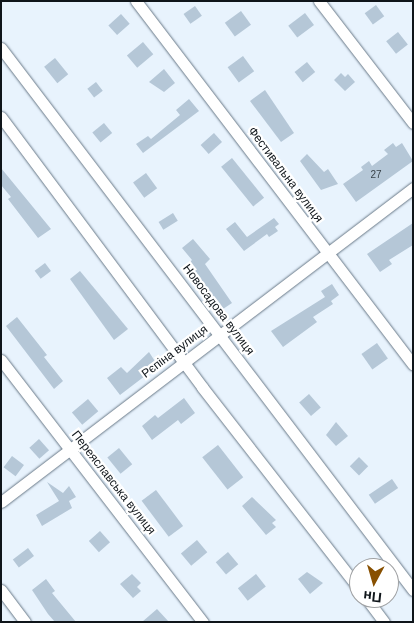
<!DOCTYPE html>
<meta charset="utf-8">
<style>
body{margin:0}
#map{position:relative;width:414px;height:623px;overflow:hidden;background:#e8f3fd;font-family:Helvetica,sans-serif}
div>[style]{position:absolute}
[style*='--x']{left:calc(var(--x)*1px);top:calc(var(--y)*1px);width:calc(var(--w)*1px);rotate:calc(var(--a)*1deg)}
.building>*{inset:0;background:#b5c7d7;transform-origin:0 0}
.roads{filter:drop-shadow(0 0 1px #697988) drop-shadow(0 0 1px #697988)}
.street>*{height:11px;margin:-5.5px;padding:0 5.5px;transform-origin:5.5px;border-radius:5.5px;background:#fff}
span{translate:-50% -50%;white-space:nowrap;text-align:center;line-height:1.15;-webkit-text-stroke:4.5px #fff;paint-order:stroke}
.number-label{font-size:10px;color:#384249}
.number-label span{-webkit-text-stroke-width:0}
.street-label{font-size:12px;color:#0f151a}
.frame{position:absolute;inset:0;border:2px solid #0f151a;pointer-events:none}
.north{position:absolute;left:349px;top:558px;width:50px;height:50px;box-sizing:border-box;background:#fff;border:1px solid #9fa1a3;border-radius:50%;rotate:186deg;font-size:14px;font-weight:700;line-height:20px;text-align:center;color:#0f151a}
.north::after{content:'';display:block;margin:auto;width:18px;height:22px;background:#885001;clip-path:polygon(50% 0,100% 100%,50% 72%,0 100%)}
</style>
<div id="map">
<div class="building">
<div style="left:376px;top:5px;width:14px;height:14px;rotate:54deg"></div>
<div style="left:195px;top:6px;width:12px;height:14px;rotate:55deg"></div>
<div style="left:241px;top:11px;width:17px;height:20px;rotate:54deg"></div>
<div style="left:305px;top:13px;width:15px;height:21px;rotate:53deg"></div>
<div style="left:121px;top:14px;width:13px;height:17px;rotate:48deg"></div>
<div style="left:398px;top:32px;width:16px;height:15px;rotate:52deg"></div>
<div style="left:143px;top:42px;width:16px;height:21px;rotate:50deg"></div>
<div style="left:243px;top:56px;width:19px;height:19px;rotate:54deg"></div>
<div style="left:55px;top:58px;width:21px;height:14px;rotate:51deg"></div>
<div style="left:307px;top:62px;width:13px;height:16px;rotate:51deg"></div>
<div style="clip-path:polygon(164px 69px,175px 83px,164px 92px,149px 82px)"></div>
<div style="clip-path:polygon(341px 73px,345px 77px,348px 74px,355px 82px,345px 91px,334px 80px)"></div>
<div style="left:96px;top:82px;width:11px;height:11px;rotate:52deg"></div>
<div style="clip-path:polygon(265px 90px,294px 133px,281px 142px,250px 101px)"></div>
<div style="clip-path:polygon(189px 99px,199px 111px,143px 153px,136px 144px,148px 136px,151px 139px,180px 115px,176px 110px)"></div>
<div style="left:104px;top:123px;width:13px;height:15px;rotate:51deg"></div>
<div style="left:214px;top:133px;width:12px;height:18px;rotate:48deg"></div>
<div style="clip-path:polygon(393px 143px,396px 147px,402px 143px,413px 161px,356px 202px,343px 184px,363px 170px,361px 167px,369px 161px,372px 166px,388px 154px,384px 150px)"></div>
<div style="clip-path:polygon(307px 154px,324px 172px,328px 169px,338px 184px,321px 190px,300px 161px)"></div>
<div style="left:232px;top:158px;width:51px;height:14px;rotate:51deg"></div>
<div style="clip-path:polygon(1px 168px,51px 229px,38px 238px,8px 199px,11px 197px,1px 185px)"></div>
<div style="left:146px;top:173px;width:19px;height:16px;rotate:54deg"></div>
<div style="left:173px;top:213px;width:9px;height:17px;rotate:58deg"></div>
<div style="clip-path:polygon(274px 218px,279px 224px,275px 227px,278px 231px,269px 237px,267px 234px,244px 251px,226px 229px,235px 222px,247px 237px)"></div>
<div style="clip-path:polygon(413px 223px,413px 245px,389px 260px,392px 264px,380px 272px,367px 254px)"></div>
<div style="clip-path:polygon(193px 239px,210px 259px,205px 264px,232px 303px,220px 311px,203px 282px,187px 265px,192px 260px,182px 248px)"></div>
<div style="left:45px;top:263px;width:10px;height:13px;rotate:53deg"></div>
<div style="clip-path:polygon(80px 271px,128px 329px,114px 340px,70px 279px)"></div>
<div style="clip-path:polygon(332px 284px,339px 295px,331px 301px,333px 304px,313px 317px,317px 322px,283px 347px,271px 331px,325px 297px,321px 291px)"></div>
<div style="clip-path:polygon(17px 317px,47px 355px,44px 357px,63px 381px,54px 389px,6px 326px)"></div>
<div style="left:377px;top:343px;width:19px;height:19px;rotate:55deg"></div>
<div style="clip-path:polygon(149px 352px,158px 366px,120px 395px,107px 378px,121px 367px,127px 373px)"></div>
<div style="left:309px;top:394px;width:18px;height:13px;rotate:49deg"></div>
<div style="clip-path:polygon(184px 398px,195px 413px,181px 424px,178px 420px,152px 440px,142px 426px,155px 415px,158px 418px)"></div>
<div style="left:88px;top:399px;width:16px;height:21px;rotate:50deg"></div>
<div style="clip-path:polygon(336px 422px,348px 436px,336px 446px,326px 435px)"></div>
<div style="left:39px;top:439px;width:15px;height:13px;rotate:48deg"></div>
<div style="left:218px;top:445px;width:41px;height:20px;rotate:52deg"></div>
<div style="left:119px;top:448px;width:21px;height:15px;rotate:51deg"></div>
<div style="left:12px;top:456px;width:15px;height:14px;rotate:37deg"></div>
<div style="left:359px;top:457px;width:13px;height:13px;rotate:45deg"></div>
<div style="left:392px;top:479px;width:11px;height:28px;rotate:56deg"></div>
<div style="clip-path:polygon(47px 482px,63px 493px,69px 486px,76px 497px,69px 501px,72px 508px,42px 526px,36px 515px,59px 501px)"></div>
<div style="left:156px;top:490px;width:45px;height:18px;rotate:53deg"></div>
<div style="clip-path:polygon(252px 497px,276px 520px,272px 523px,276px 527px,266px 535px,242px 506px)"></div>
<div style="left:100px;top:531px;width:15px;height:15px;rotate:48deg"></div>
<div style="left:197px;top:540px;width:16px;height:21px;rotate:50deg"></div>
<div style="left:28px;top:548px;width:10px;height:19px;rotate:53deg"></div>
<div style="left:228px;top:552px;width:16px;height:16px;rotate:50deg"></div>
<div style="clip-path:polygon(307px 572px,323px 583px,310px 594px,298px 579px)"></div>
<div style="clip-path:polygon(132px 574px,141px 583px,137px 587px,141px 591px,133px 598px,120px 584px)"></div>
<div style="left:256px;top:574px;width:16px;height:23px;rotate:52deg"></div>
<div style="clip-path:polygon(46px 579px,55px 591px,52px 593px,76px 622px,55px 622px,48px 614px,32px 590px)"></div>
<div style="clip-path:polygon(157px 609px,169px 622px,142px 622px)"></div>
</div>
<div class="roads">
<div class="street">
<div style="--x:136;--y:1;--w:457;--a:52.7"></div>
<div style="--x:319;--y:1;--w:154;--a:52.4"></div>
<div style="--x:1;--y:48;--w:681;--a:52.76"></div>
<div style="--x:1;--y:117;--w:337;--a:53.3"></div>
<div style="--x:202;--y:387;--w:256;--a:52.1"></div>
<div style="--x:1;--y:360;--w:331;--a:52.4"></div>
<div style="--x:1;--y:502;--w:518;--a:-37.31"></div>
<div style="--x:1;--y:590;--w:40;--a:53"></div>
<div style="--x:366;--y:598;--w:30;--a:53"></div>
</div>
</div>
<div class="number-label">
<span style="left:376px;top:175px">27</span>
</div>
<div class="street-label">
<span style="left:285px;top:175px;rotate:53deg">Фестивальна вулиця</span>
<span style="left:218px;top:310px;rotate:53deg">Новосадова вулиця</span>
<span style="left:175px;top:352px;rotate:-37deg">Рєпіна вулиця</span>
<span style="left:113px;top:483px;rotate:52deg">Переяславська вулиця</span>
</div>
<div class="frame"></div>
<div class="north">Пн</div>
</div>
